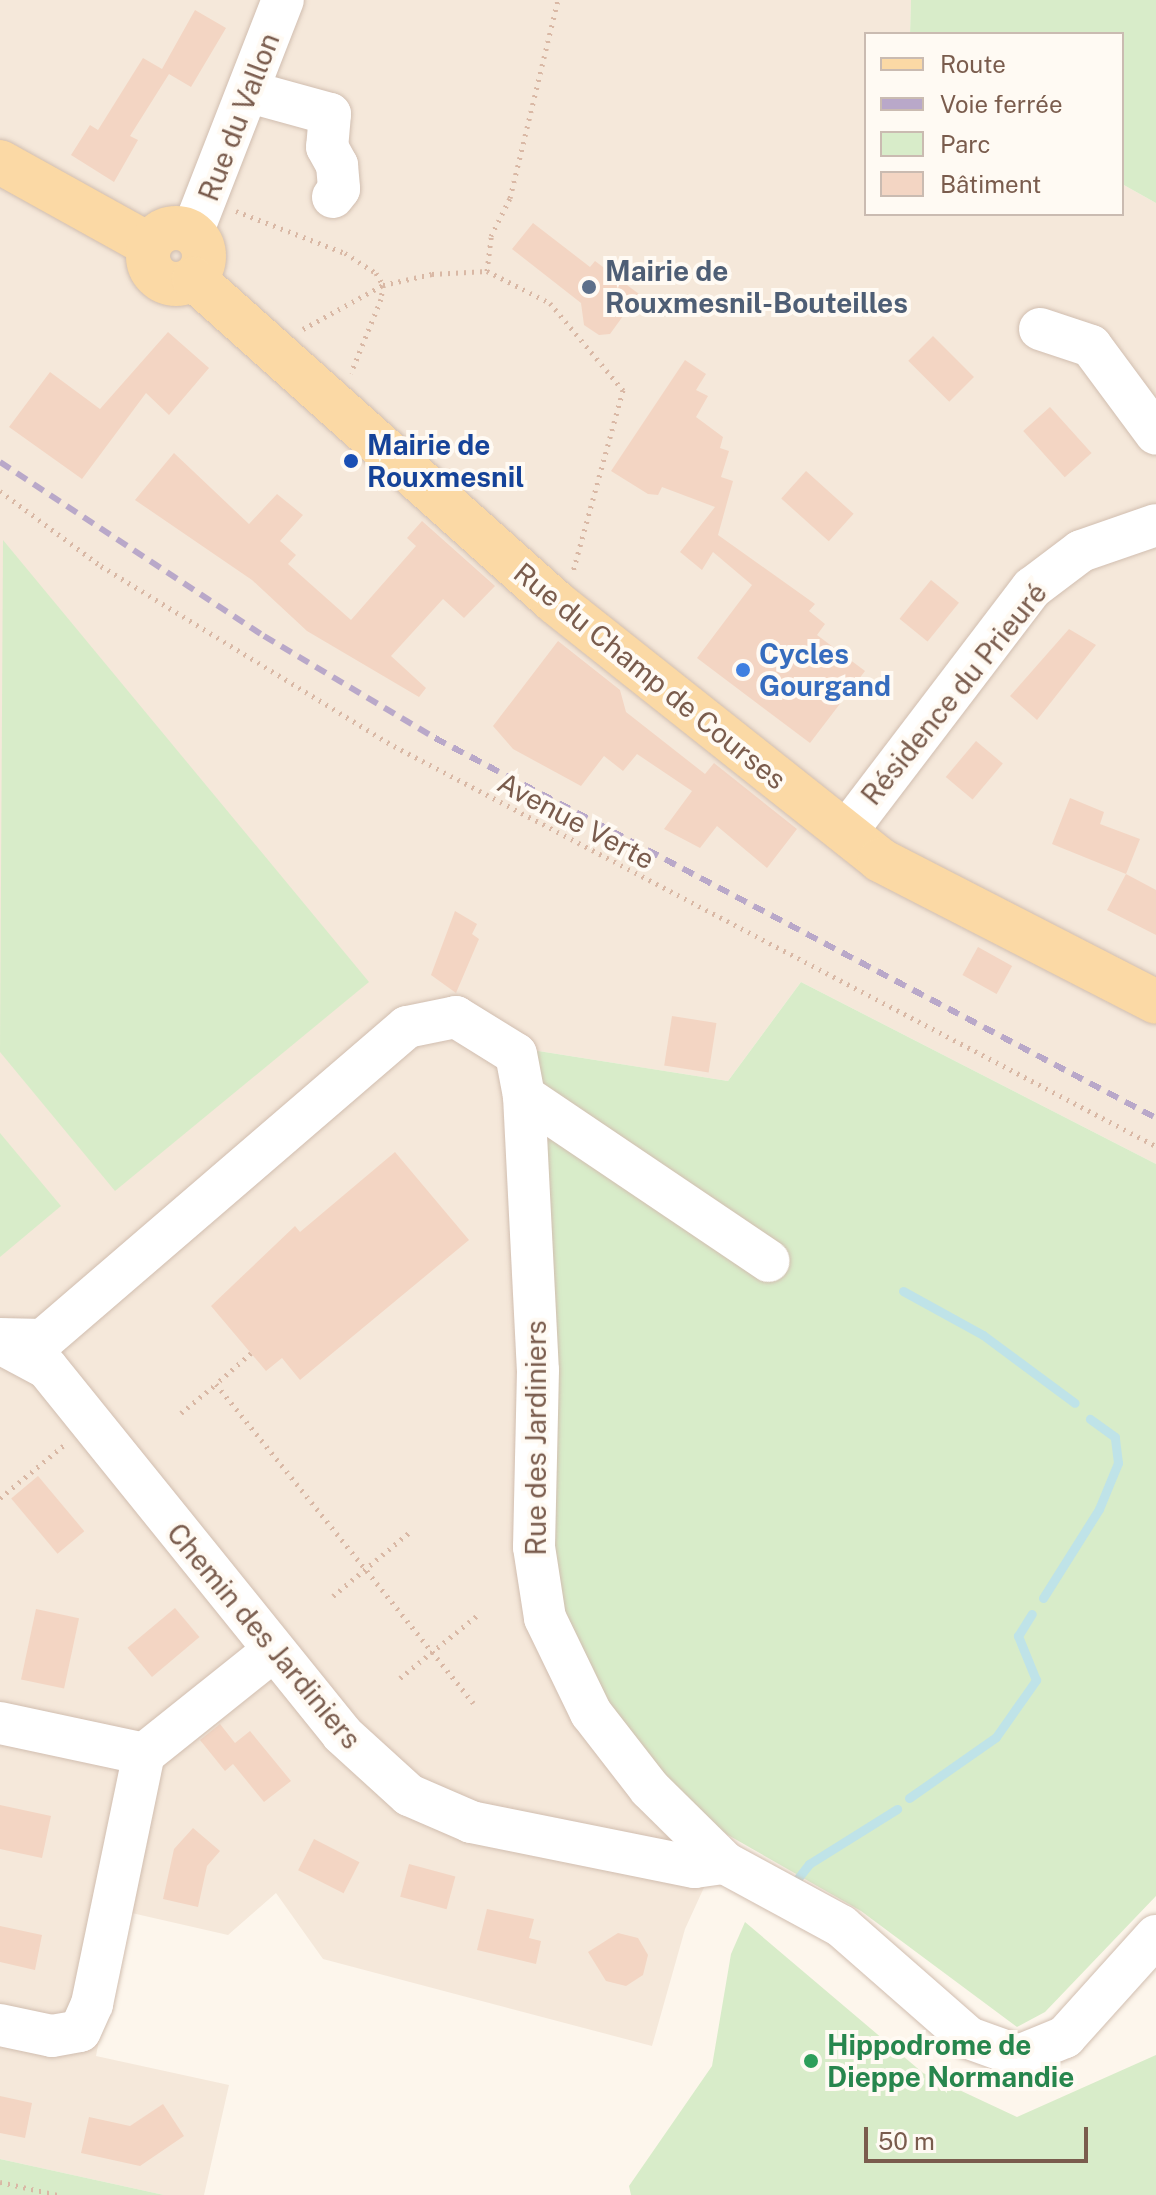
<!DOCTYPE html>
<meta charset="utf-8">
<style>
body{margin:0}
#map{position:relative;width:1156px;height:2195px;overflow:hidden;background:#fdf6ec;font-family:"Public Sans",sans-serif}
div>[style]{position:absolute}
[style*='--x']{left:calc(var(--x)*1px);top:calc(var(--y)*1px);width:calc(var(--w)*1px);rotate:calc(var(--a)*1deg)}
.residential>*{inset:0;background:#f5e8da}
.green>*{inset:0;background:#d8ecc9}
.stream>*{height:9px;margin:-4.5px;padding:0 4.5px;transform-origin:4.5px;border-radius:4.5px;background:#bfe3e8}
.building>*{inset:0;background:#f3d5c3;transform-origin:0 0}
.path>*{height:5px;margin-top:-2.5px;transform-origin:0;background:repeating-linear-gradient(90deg,#d9b8a5 0 2px,transparent 0 8px)}
.roads{filter:drop-shadow(0 0 2px #d1beb0) drop-shadow(0 0 2px #d1beb0)}
.minor>*{height:42px;margin:-21px;padding:0 21px;transform-origin:21px;border-radius:21px;background:#fff}
.major>*{height:44px;margin:-22px;padding:0 22px;transform-origin:22px;border-radius:22px;background:#fbd9a5}
.major>.ring{margin:-22px;padding:0;box-sizing:content-box;background:none;border:44px solid #fbd9a5;border-radius:50%}
.rail>*{height:6px;margin-top:-3px;transform-origin:0;background:repeating-linear-gradient(90deg,#b9a8c9 0 12px,transparent 0 20px)}
.dots>*{width:22px;height:22px;translate:-50% -50%;box-sizing:border-box;border:4px solid #fffaf3;border-radius:50%}
span{translate:-50% -50%;white-space:nowrap;text-align:center;line-height:1.15;-webkit-text-stroke:8px #fffaf3;paint-order:stroke}
.street-label{font-size:28px;color:#7a5c4d}
.service-label{font-size:28px;color:#4e5e75;font-weight:700}
.left{translate:0 -50%;text-align:left}
.transit-label{font-size:28px;color:#164399;font-weight:700}
.shop-label{font-size:28px;color:#366cbe;font-weight:700}
.leisure-label{font-size:28px;color:#27864d;font-weight:700}
.legend{position:absolute;left:864px;top:32px;width:260px;height:184px;box-sizing:border-box;background:#fffaf3;border:2px solid #cabbb1;margin:0;padding:10px 14px;list-style:none;font-size:24px;color:#7a5c4d}
.legend li{display:flex;align-items:center;gap:16px;height:40px}
.legend b{width:40px;border:2px solid #cabbb1}
.scale{position:absolute;left:864px;top:2127px;width:224px;height:36px;box-sizing:border-box;border:4px solid #7a5c4d;border-top:0;padding-left:10px;font-size:24px;line-height:28px;white-space:nowrap;color:#7a5c4d;-webkit-text-stroke:6px #fffaf3;paint-order:stroke}
</style>
<div id="map">
<div class="residential">
<div style="clip-path:polygon(0 0,911px 0,910px 34px,866px 34px,866px 214px,1122px 214px,1122px 184px,1156px 203px,1156px 1164px,801px 982px,728px 1081px,532px 1050px,662px 1789px,728px 1835px,685px 1929px,652px 2046px,323px 1959px,276px 1893px,228px 1935px,123px 1911px,96px 2056px,229px 2085px,204px 2195px,164px 2195px,0 2159px)"></div>
</div>
<div class="green">
<div style="clip-path:polygon(911px 0,1156px 0,1156px 203px,1122px 184px,1122px 34px,910px 34px)"></div>
<div style="clip-path:polygon(3px 540px,369px 982px,115px 1191px,0 1052px)"></div>
<div style="clip-path:polygon(801px 982px,1156px 1164px,1156px 1896px,1045px 2012px,1017px 2027px,861px 1911px,728px 1835px,662px 1789px,576px 1667px,542px 1577px,532px 1050px,728px 1081px)"></div>
<div style="clip-path:polygon(0 1133px,61px 1206px,0 1257px)"></div>
<div style="clip-path:polygon(745px 1922px,923px 2073px,1017px 2117px,1156px 2055px,1156px 2195px,631px 2195px,629px 2186px,712px 2066px,731px 1954px)"></div>
<div style="clip-path:polygon(0 2159px,164px 2195px,0 2195px)"></div>
</div>
<div class="stream">
<div style="--x:903;--y:1291;--w:91;--a:28.8"></div>
<div style="--x:983;--y:1335;--w:114;--a:36.5"></div>
<div style="--x:1043;--y:1598;--w:105;--a:-57.8"></div>
<div style="--x:1099;--y:1509;--w:50;--a:-67.6"></div>
<div style="--x:1118;--y:1463;--w:26;--a:-97"></div>
<div style="--x:1115;--y:1437;--w:31;--a:-144"></div>
<div style="--x:909;--y:1798;--w:106;--a:-35"></div>
<div style="--x:996;--y:1737;--w:70;--a:-54.9"></div>
<div style="--x:1036;--y:1680;--w:48;--a:-112.2"></div>
<div style="--x:1018;--y:1636;--w:26;--a:-58"></div>
<div style="--x:795;--y:1882;--w:23;--a:-52"></div>
<div style="--x:809;--y:1864;--w:104;--a:-32"></div>
</div>
<div class="building">
<div style="clip-path:polygon(195px 10px,226px 28px,191px 87px,169px 74px,130px 136px,138px 140px,114px 182px,71px 155px,90px 125px,98px 130px,143px 58px,162px 69px)"></div>
<div style="clip-path:polygon(533px 223px,590px 267px,595px 261px,639px 294px,610px 334px,599px 335px,584px 325px,581px 303px,512px 249px)"></div>
<div style="clip-path:polygon(168px 332px,209px 368px,169px 415px,146px 393px,82px 479px,9px 427px,50px 372px,100px 409px)"></div>
<div style="left:933px;top:336px;width:58px;height:35px;rotate:45deg"></div>
<div style="clip-path:polygon(685px 360px,706px 374px,696px 390px,708px 396px,696px 417px,723px 437px,720px 448px,729px 451px,721px 477px,733px 481px,718px 535px,815px 604px,809px 611px,825px 624px,817px 635px,865px 671px,810px 743px,697px 658px,752px 585px,713px 552px,702px 570px,680px 552px,715px 507px,662px 487px,658px 495px,648px 494px,611px 471px)"></div>
<div style="left:1050px;top:407px;width:62px;height:36px;rotate:48deg"></div>
<div style="clip-path:polygon(174px 453px,249px 524px,277px 494px,303px 515px,280px 541px,296px 555px,288px 564px,351px 620px,416px 546px,407px 538px,422px 521px,495px 586px,464px 618px,443px 599px,391px 656px,426px 688px,419px 697px,307px 631px,252px 580px,135px 500px)"></div>
<div style="left:806px;top:471px;width:64px;height:37px;rotate:42deg"></div>
<div style="left:931px;top:580px;width:36px;height:50px;rotate:39deg"></div>
<div style="clip-path:polygon(1069px 629px,1096px 645px,1037px 720px,1010px 696px)"></div>
<div style="clip-path:polygon(558px 641px,620px 690px,626px 712px,705px 774px,714px 763px,797px 829px,767px 868px,717px 826px,700px 848px,664px 829px,692px 791px,637px 754px,623px 771px,604px 756px,581px 786px,513px 749px,493px 726px)"></div>
<div style="left:976px;top:741px;width:35px;height:47px;rotate:40deg"></div>
<div style="clip-path:polygon(1070px 798px,1104px 812px,1100px 824px,1140px 839px,1126px 874px,1156px 890px,1156px 935px,1107px 910px,1126px 874px,1052px 844px)"></div>
<div style="clip-path:polygon(455px 911px,477px 924px,472px 934px,479px 939px,456px 993px,431px 975px)"></div>
<div style="left:978px;top:947px;width:39px;height:32px;rotate:29deg"></div>
<div style="left:672px;top:1016px;width:45px;height:50px;rotate:9deg"></div>
<div style="clip-path:polygon(395px 1152px,469px 1240px,300px 1380px,282px 1358px,266px 1371px,211px 1306px,295px 1226px,300px 1232px)"></div>
<div style="left:38px;top:1476px;width:72px;height:35px;rotate:50deg"></div>
<div style="left:175px;top:1608px;width:38px;height:62px;rotate:50deg"></div>
<div style="left:36px;top:1609px;width:44px;height:72px;rotate:12deg"></div>
<div style="clip-path:polygon(220px 1724px,235px 1743px,250px 1731px,291px 1781px,264px 1802px,233px 1764px,225px 1771px,200px 1740px)"></div>
<div style="clip-path:polygon(0 1805px,51px 1816px,42px 1858px,0 1849px)"></div>
<div style="clip-path:polygon(193px 1828px,220px 1851px,207px 1866px,198px 1907px,163px 1899px,174px 1849px)"></div>
<div style="left:314px;top:1839px;width:51px;height:35px;rotate:27deg"></div>
<div style="left:409px;top:1864px;width:48px;height:34px;rotate:15deg"></div>
<div style="clip-path:polygon(487px 1909px,534px 1919px,529px 1938px,541px 1941px,536px 1964px,477px 1950px)"></div>
<div style="clip-path:polygon(0 1926px,42px 1935px,35px 1970px,0 1962px)"></div>
<div style="clip-path:polygon(618px 1933px,638px 1938px,648px 1955px,643px 1975px,626px 1986px,606px 1981px,588px 1952px)"></div>
<div style="clip-path:polygon(0 2096px,32px 2103px,25px 2138px,0 2133px)"></div>
<div style="clip-path:polygon(163px 2104px,184px 2136px,140px 2166px,81px 2153px,89px 2117px,130px 2126px)"></div>
</div>
<div class="path">
<div style="--x:236;--y:211;--w:117;--a:21.1"></div>
<div style="--x:345;--y:253;--w:37;--a:33"></div>
<div style="--x:376;--y:273;--w:14;--a:60"></div>
<div style="--x:383;--y:285;--w:14;--a:98"></div>
<div style="--x:381;--y:299;--w:80;--a:112.1"></div>
<div style="--x:487;--y:271;--w:35;--a:-83"></div>
<div style="--x:491;--y:236;--w:42;--a:-63.4"></div>
<div style="--x:510;--y:198;--w:204;--a:-76.4"></div>
<div style="--x:303;--y:329;--w:91;--a:-28.8"></div>
<div style="--x:383;--y:285;--w:50;--a:-12.7"></div>
<div style="--x:432;--y:274;--w:55;--a:-3.1"></div>
<div style="--x:487;--y:271;--w:71;--a:26.9"></div>
<div style="--x:550;--y:303;--w:114;--a:50"></div>
<div style="--x:623;--y:390;--w:189;--a:105.4"></div>
<div style="--x:0;--y:491;--w:126;--a:36.6"></div>
<div style="--x:101;--y:566;--w:344;--a:31.6"></div>
<div style="--x:394;--y:746;--w:861;--a:27.7"></div>
<div style="--x:251;--y:1353;--w:47;--a:138.5"></div>
<div style="--x:216;--y:1384;--w:410;--a:51.1"></div>
<div style="--x:181;--y:1413;--w:45;--a:-39.6"></div>
<div style="--x:0;--y:1498;--w:83;--a:-39.6"></div>
<div style="--x:333;--y:1596;--w:102;--a:-39.8"></div>
<div style="--x:400;--y:1678;--w:102;--a:-39"></div>
<div style="--x:0;--y:2182;--w:59;--a:12.6"></div>
</div>
<div class="roads">
<div class="minor">
<div style="--x:250;--y:92;--w:83;--a:15.4"></div>
<div style="--x:330;--y:114;--w:33;--a:95"></div>
<div style="--x:327;--y:147;--w:21;--a:61"></div>
<div style="--x:337;--y:165;--w:24;--a:85"></div>
<div style="--x:339;--y:189;--w:10;--a:127"></div>
<div style="--x:192;--y:233;--w:250;--a:-68.7"></div>
<div style="--x:1040;--y:329;--w:54;--a:18.4"></div>
<div style="--x:1091;--y:346;--w:109;--a:53.5"></div>
<div style="--x:846;--y:832;--w:307;--a:-52.7"></div>
<div style="--x:1032;--y:588;--w:61;--a:-37.1"></div>
<div style="--x:1081;--y:551;--w:79;--a:-19.1"></div>
<div style="--x:524;--y:1096;--w:295;--a:34"></div>
<div style="--x:0;--y:1339;--w:43;--a:1.3"></div>
<div style="--x:43;--y:1340;--w:480;--a:-40.7"></div>
<div style="--x:407;--y:1027;--w:50;--a:-11.5"></div>
<div style="--x:456;--y:1017;--w:70;--a:31.7"></div>
<div style="--x:516;--y:1054;--w:43;--a:79.2"></div>
<div style="--x:524;--y:1096;--w:274;--a:87.1"></div>
<div style="--x:538;--y:1370;--w:177;--a:91.3"></div>
<div style="--x:534;--y:1547;--w:72;--a:81.2"></div>
<div style="--x:545;--y:1618;--w:106;--a:64.2"></div>
<div style="--x:591;--y:1713;--w:96;--a:52.2"></div>
<div style="--x:650;--y:1789;--w:105;--a:44.6"></div>
<div style="--x:725;--y:1863;--w:132;--a:28.5"></div>
<div style="--x:841;--y:1926;--w:170;--a:41.2"></div>
<div style="--x:969;--y:2038;--w:53;--a:19.8"></div>
<div style="--x:1019;--y:2056;--w:50;--a:-22.4"></div>
<div style="--x:1065;--y:2037;--w:136;--a:-48"></div>
<div style="--x:0;--y:1343;--w:53;--a:28"></div>
<div style="--x:47;--y:1368;--w:470;--a:51.1"></div>
<div style="--x:342;--y:1734;--w:91;--a:42.3"></div>
<div style="--x:409;--y:1795;--w:68;--a:23.5"></div>
<div style="--x:471;--y:1822;--w:228;--a:11.4"></div>
<div style="--x:695;--y:1867;--w:30;--a:-8"></div>
<div style="--x:0;--y:1723;--w:147;--a:12.1"></div>
<div style="--x:0;--y:2025;--w:53;--a:11.9"></div>
<div style="--x:52;--y:2036;--w:28;--a:-10"></div>
<div style="--x:80;--y:2031;--w:30;--a:-66"></div>
<div style="--x:92;--y:2004;--w:255;--a:-78.3"></div>
<div style="--x:144;--y:1754;--w:165;--a:-38.6"></div>
</div>
<div class="major">
<div style="--x:0;--y:162;--w:171;--a:29"></div>
<div class="ring" style="left:148px;top:228px;width:12px;height:12px"></div>
<div style="--x:194;--y:279;--w:484;--a:41.8"></div>
<div style="--x:555;--y:602;--w:415;--a:38.4"></div>
<div style="--x:880;--y:860;--w:310;--a:27.2"></div>
</div>
</div>
<div class="rail">
<div style="--x:0;--y:462;--w:316;--a:33.4"></div>
<div style="--x:264;--y:636;--w:199;--a:30.8"></div>
<div style="--x:435;--y:738;--w:815;--a:27.79"></div>
</div>
<div class="dots">
<div style="left:589px;top:287px;background:#5c6f8a"></div>
<div style="left:351px;top:461px;background:#1a4fb4"></div>
<div style="left:743px;top:670px;background:#3f7fe0"></div>
<div style="left:811px;top:2061px;background:#2e9e5b"></div>
</div>
<div class="street-label">
<span style="left:239px;top:117px;rotate:-69deg">Rue du Vallon</span>
<span style="left:650px;top:676px;rotate:39deg">Rue du Champ de Courses</span>
<span style="left:954px;top:694px;rotate:-51deg">Résidence du Prieuré</span>
<span style="left:576px;top:821px;rotate:28deg">Avenue Verte</span>
<span style="left:536px;top:1438px;rotate:-90deg">Rue des Jardiniers</span>
<span style="left:264px;top:1636px;rotate:50deg">Chemin des Jardiniers</span>
</div>
<div class="service-label">
<span class="left" style="left:605px;top:287px">Mairie de<br>Rouxmesnil-Bouteilles</span>
</div>
<div class="transit-label">
<span class="left" style="left:367px;top:461px">Mairie de<br>Rouxmesnil</span>
</div>
<div class="shop-label">
<span class="left" style="left:759px;top:670px">Cycles<br>Gourgand</span>
</div>
<div class="leisure-label">
<span class="left" style="left:827px;top:2061px">Hippodrome de<br>Dieppe Normandie</span>
</div>
<ul class="legend">
<li><b style="height:10px;background:#fbd9a5"></b>Route</li>
<li><b style="height:10px;background:#b9a8c9"></b>Voie ferrée</li>
<li><b style="height:22px;background:#d8ecc9"></b>Parc</li>
<li><b style="height:22px;background:#f3d5c3"></b>Bâtiment</li>
</ul>
<div class="scale">50 m</div>
</div>
